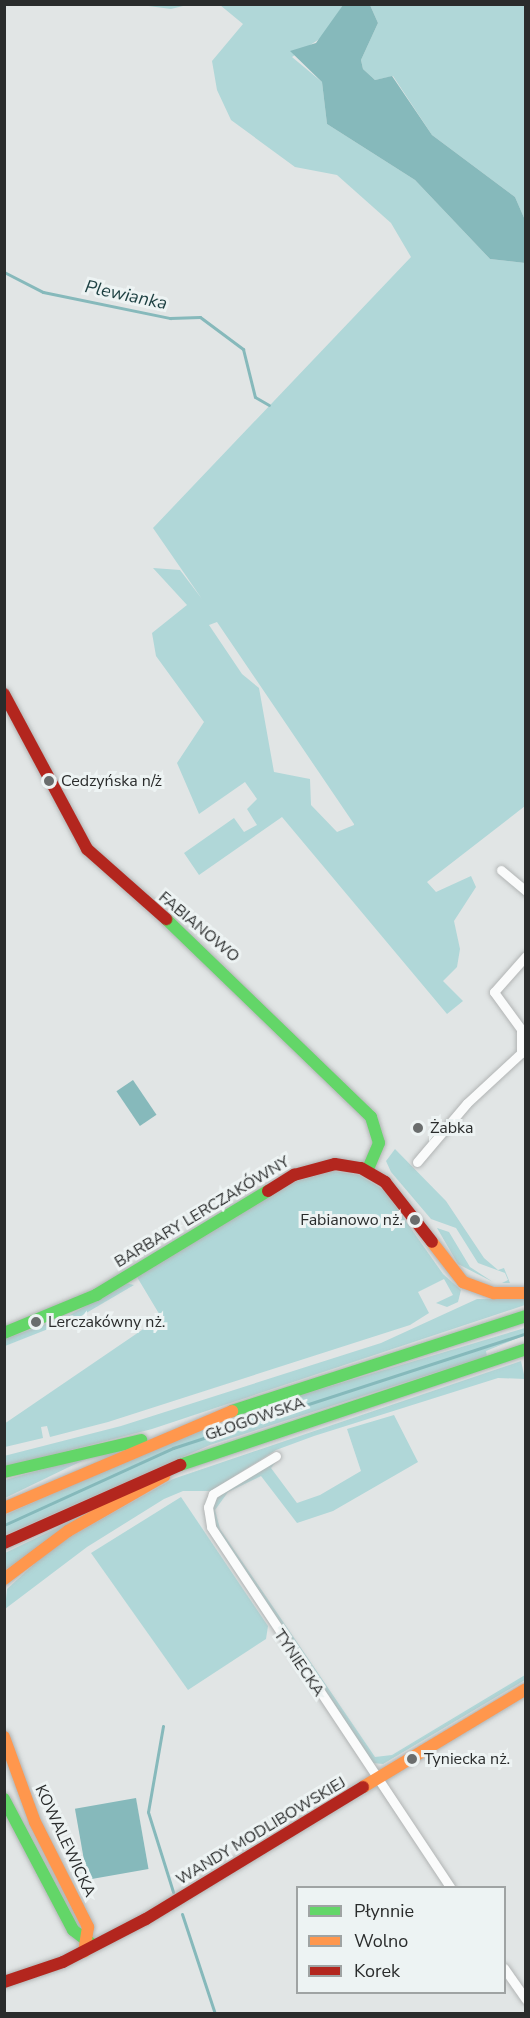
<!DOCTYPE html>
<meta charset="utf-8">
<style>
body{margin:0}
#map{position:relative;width:530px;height:2018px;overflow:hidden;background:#e1e5e5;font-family:"Nunito Sans",sans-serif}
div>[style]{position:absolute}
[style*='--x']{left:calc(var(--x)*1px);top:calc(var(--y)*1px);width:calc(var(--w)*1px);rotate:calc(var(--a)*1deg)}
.green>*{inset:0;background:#b0d7d8}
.water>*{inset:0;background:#86b9bb;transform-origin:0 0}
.stream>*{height:3px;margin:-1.5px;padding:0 1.5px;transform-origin:1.5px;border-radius:1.5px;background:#86b9bb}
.roads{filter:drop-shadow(0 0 2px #b1b4b4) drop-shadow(0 0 2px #b1b4b4)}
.street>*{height:9px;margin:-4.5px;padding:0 4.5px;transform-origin:4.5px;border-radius:4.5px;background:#fafbfb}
.fast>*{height:12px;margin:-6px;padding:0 6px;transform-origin:6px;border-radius:6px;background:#63d668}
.slow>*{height:12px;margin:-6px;padding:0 6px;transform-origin:6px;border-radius:6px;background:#ff974d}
.jam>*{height:12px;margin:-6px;padding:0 6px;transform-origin:6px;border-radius:6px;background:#b3261e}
.dots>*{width:16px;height:16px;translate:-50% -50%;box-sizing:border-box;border:3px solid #edf3f3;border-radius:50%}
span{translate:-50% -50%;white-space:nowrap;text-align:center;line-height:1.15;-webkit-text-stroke:6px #edf3f3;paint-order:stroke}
.poi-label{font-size:16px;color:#2a2c2c}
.left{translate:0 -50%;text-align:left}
.right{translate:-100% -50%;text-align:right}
.street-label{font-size:16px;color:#2a2c2c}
.water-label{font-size:18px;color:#1c3f41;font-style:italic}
.frame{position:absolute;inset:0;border:6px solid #2a2c2c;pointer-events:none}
.legend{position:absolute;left:296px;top:1886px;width:210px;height:108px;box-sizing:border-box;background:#edf3f3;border:2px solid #9fa3a3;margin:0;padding:8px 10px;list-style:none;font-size:18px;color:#2a2c2c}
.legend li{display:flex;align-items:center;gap:12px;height:30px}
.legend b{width:30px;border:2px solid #9fa3a3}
</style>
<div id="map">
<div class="green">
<div style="clip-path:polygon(141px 5px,187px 5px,171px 9px)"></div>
<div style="clip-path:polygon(evenodd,220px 5px,343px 5px,324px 36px,292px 57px,322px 82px,327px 124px,415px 180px,490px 259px,525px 263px,525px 806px,427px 882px,436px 892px,471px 876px,476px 887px,454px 921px,460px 949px,457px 967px,443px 981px,463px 1001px,447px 1014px,282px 817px,199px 875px,184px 853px,234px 818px,244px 832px,257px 825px,247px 809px,257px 799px,245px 782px,199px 814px,177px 763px,204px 722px,156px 656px,152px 633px,187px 605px,153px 568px,180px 570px,202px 599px,153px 528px,411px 257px,391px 223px,337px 175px,295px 167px,231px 120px,217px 90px,212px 61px,243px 24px,220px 5px,217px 622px,354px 824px,354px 825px,337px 832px,311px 805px,310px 779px,274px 772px,259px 688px,242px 674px,209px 625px,217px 622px)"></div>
<div style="clip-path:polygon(370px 5px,525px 5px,525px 220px,515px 197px,432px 135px,393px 76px,375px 80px,363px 69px,361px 60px,378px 23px)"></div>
<div style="clip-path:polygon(395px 1149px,446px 1201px,484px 1258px,498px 1270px,504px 1268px,510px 1283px,502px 1283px,508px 1280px,505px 1273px,478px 1263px,456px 1228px,431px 1219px,391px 1172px,386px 1161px)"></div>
<div style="clip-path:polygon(333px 1171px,359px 1175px,384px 1190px,443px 1274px,461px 1290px,458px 1302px,447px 1307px,436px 1303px,453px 1295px,444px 1279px,418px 1292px,429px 1313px,410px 1325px,108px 1422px,50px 1437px,47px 1426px,41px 1427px,43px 1438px,5px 1447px,4px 1424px,161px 1317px,137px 1277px,293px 1182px)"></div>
<div style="clip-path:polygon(437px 1228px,449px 1232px,470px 1267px,493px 1282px,458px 1264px)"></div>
<div style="clip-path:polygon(126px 1283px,134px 1285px,81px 1316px,5px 1346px,5px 1339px,70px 1315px)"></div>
<div style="clip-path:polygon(477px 1299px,525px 1299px,525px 1305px,152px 1429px,5px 1467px,4px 1456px,121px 1426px,381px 1343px)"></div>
<div style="clip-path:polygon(525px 1328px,525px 1335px,486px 1351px,487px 1356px,210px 1445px,5px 1535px,5px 1515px,174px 1440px,304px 1394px)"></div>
<div style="clip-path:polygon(521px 1361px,525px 1379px,498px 1378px,314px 1436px,276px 1450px,211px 1491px,183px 1491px,164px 1499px,87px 1547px,5px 1609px,7px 1589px,54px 1546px,173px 1479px)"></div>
<div style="clip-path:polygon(394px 1415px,418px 1462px,333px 1511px,297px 1523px,261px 1476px,228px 1492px,215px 1510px,220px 1529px,375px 1757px,392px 1755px,525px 1675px,525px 1680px,383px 1764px,373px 1763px,216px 1529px,211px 1510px,216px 1496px,278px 1459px,271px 1468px,297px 1503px,320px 1495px,361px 1471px,347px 1429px)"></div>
<div style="clip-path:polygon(100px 1453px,69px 1467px,5px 1498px,5px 1480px)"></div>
<div style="clip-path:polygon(181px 1497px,268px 1626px,266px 1639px,188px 1690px,91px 1553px)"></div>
<div style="clip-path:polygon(84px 1515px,85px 1516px,5px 1570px,5px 1553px)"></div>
</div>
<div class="water">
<div style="clip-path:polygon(343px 5px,370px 5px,378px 23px,361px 60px,363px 69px,375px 80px,392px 76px,432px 135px,515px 197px,525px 220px,525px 263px,490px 259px,415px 180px,327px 124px,322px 82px,290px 51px,316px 43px)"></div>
<div style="left:133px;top:1080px;width:42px;height:20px;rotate:56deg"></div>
<div style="left:136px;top:1798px;width:72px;height:62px;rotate:80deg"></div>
</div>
<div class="stream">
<div style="--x:4;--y:272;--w:44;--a:27.1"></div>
<div style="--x:43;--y:292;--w:130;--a:11.6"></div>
<div style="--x:170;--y:318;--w:30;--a:-2"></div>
<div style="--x:200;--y:317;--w:54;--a:36.7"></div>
<div style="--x:243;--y:349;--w:49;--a:76"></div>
<div style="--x:255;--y:397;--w:16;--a:30"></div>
<div style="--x:4;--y:1525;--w:186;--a:-24.5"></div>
<div style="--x:173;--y:1448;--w:371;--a:-18"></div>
<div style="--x:163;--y:1726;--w:87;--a:99.9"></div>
<div style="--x:148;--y:1812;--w:84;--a:72.6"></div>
<div style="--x:182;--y:1914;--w:105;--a:71.7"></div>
</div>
<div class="roads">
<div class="street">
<div style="--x:501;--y:870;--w:33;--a:40"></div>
<div style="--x:417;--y:1162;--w:77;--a:-49.7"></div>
<div style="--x:467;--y:1103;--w:74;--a:-42.8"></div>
<div style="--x:521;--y:1053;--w:24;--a:-90"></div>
<div style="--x:521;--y:1029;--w:46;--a:-126.1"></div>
<div style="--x:494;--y:992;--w:48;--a:-48.4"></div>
<div style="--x:276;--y:1456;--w:74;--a:148.9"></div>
<div style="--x:213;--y:1494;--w:14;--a:111"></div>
<div style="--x:208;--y:1507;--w:20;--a:81"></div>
<div style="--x:211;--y:1527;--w:433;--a:56.4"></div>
<div style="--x:504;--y:1968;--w:38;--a:55"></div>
</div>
<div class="fast">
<div style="--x:166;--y:919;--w:285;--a:44"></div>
<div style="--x:371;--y:1117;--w:27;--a:73"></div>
<div style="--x:379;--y:1143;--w:30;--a:113"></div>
<div style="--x:4;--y:1333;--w:100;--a:-22.4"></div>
<div style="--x:96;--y:1295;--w:201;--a:-31.2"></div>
<div style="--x:232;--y:1411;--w:309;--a:-17.9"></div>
<div style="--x:180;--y:1465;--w:365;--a:-18.5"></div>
<div style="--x:4;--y:1472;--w:141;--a:-13.1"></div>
<div style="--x:4;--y:1799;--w:148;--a:62.2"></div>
<div style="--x:73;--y:1930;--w:26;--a:37"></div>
</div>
<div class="slow">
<div style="--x:432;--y:1242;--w:51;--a:52.2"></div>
<div style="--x:463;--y:1282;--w:33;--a:20"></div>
<div style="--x:494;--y:1293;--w:32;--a:0"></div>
<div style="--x:4;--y:1508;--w:248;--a:-23"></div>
<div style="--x:4;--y:1579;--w:80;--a:-36.9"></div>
<div style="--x:68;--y:1531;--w:111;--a:-29.8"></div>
<div style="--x:4;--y:1737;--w:90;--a:70"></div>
<div style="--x:35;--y:1822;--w:118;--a:63.2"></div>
<div style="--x:88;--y:1927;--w:25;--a:99"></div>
<div style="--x:363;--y:1787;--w:190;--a:-31"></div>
</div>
<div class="jam">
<div style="--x:4;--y:694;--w:176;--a:61.8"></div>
<div style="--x:87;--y:849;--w:106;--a:41.5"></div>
<div style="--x:268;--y:1191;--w:31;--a:-32"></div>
<div style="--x:294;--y:1175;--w:42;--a:-15"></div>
<div style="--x:335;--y:1164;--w:26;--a:9"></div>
<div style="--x:361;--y:1168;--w:28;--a:30"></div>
<div style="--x:385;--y:1182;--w:76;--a:51.9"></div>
<div style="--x:4;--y:1543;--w:193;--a:-23.9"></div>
<div style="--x:4;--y:1982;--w:62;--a:-18.7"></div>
<div style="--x:63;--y:1962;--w:93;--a:-27.4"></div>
<div style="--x:146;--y:1919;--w:254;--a:-31.3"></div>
</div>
</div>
<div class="dots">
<div style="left:49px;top:781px;background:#6a6d6d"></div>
<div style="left:418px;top:1128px;background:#6a6d6d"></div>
<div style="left:415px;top:1220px;background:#6a6d6d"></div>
<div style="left:36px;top:1322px;background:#6a6d6d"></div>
<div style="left:412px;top:1759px;background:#6a6d6d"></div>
</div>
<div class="poi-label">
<span class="left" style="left:61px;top:781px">Cedzyńska n/ż</span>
<span class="left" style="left:430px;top:1128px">Żabka</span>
<span class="right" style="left:403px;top:1220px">Fabianowo nż.</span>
<span class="left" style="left:48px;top:1322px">Lerczakówny nż.</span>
<span class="left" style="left:424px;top:1759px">Tyniecka nż.</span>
</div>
<div class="street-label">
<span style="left:199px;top:927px;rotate:40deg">FABIANOWO</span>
<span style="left:202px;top:1212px;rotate:-31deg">BARBARY LERCZAKÓWNY</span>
<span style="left:255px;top:1419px;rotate:-19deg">GŁOGOWSKA</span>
<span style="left:299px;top:1663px;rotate:56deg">TYNIECKA</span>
<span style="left:261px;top:1831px;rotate:-31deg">WANDY MODLIBOWSKIEJ</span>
<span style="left:65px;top:1841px;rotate:65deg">KOWALEWICKA</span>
</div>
<div class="water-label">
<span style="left:126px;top:295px;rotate:12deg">Plewianka</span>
</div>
<div class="frame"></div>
<ul class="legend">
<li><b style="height:8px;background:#63d668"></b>Płynnie</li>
<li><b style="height:8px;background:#ff974d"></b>Wolno</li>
<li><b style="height:8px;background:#b3261e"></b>Korek</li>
</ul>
</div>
